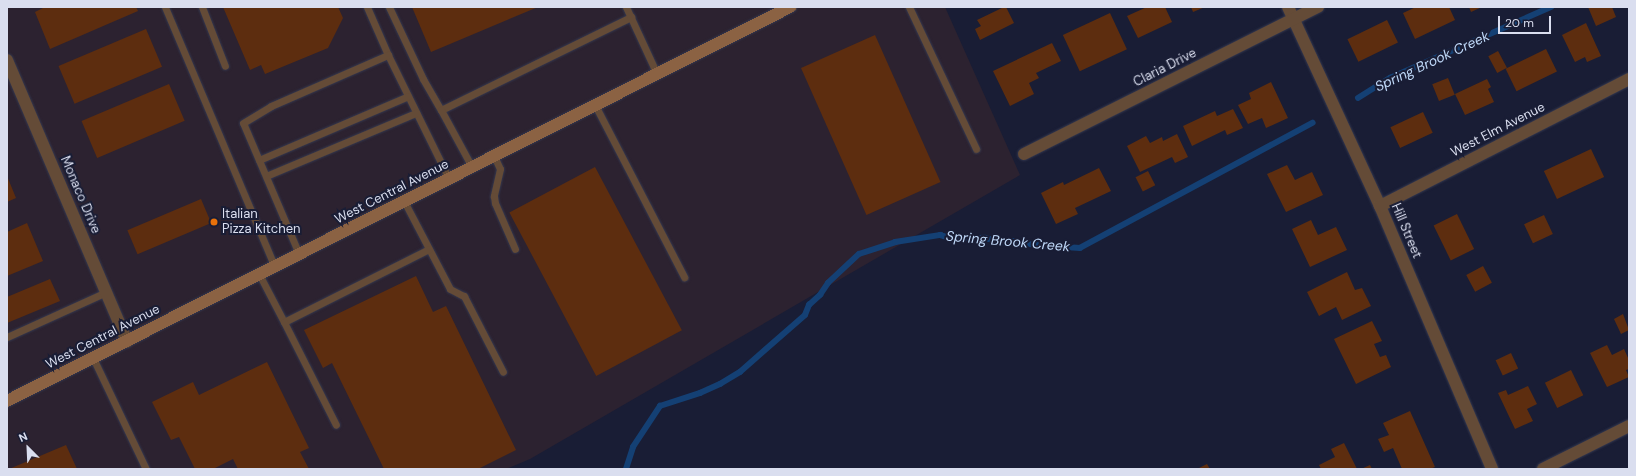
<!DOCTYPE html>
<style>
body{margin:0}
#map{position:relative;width:1636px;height:476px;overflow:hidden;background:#191d35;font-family:"DM Sans",sans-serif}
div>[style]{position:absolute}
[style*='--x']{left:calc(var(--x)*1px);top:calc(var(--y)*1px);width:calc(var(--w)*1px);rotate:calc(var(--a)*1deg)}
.industrial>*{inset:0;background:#2c2230}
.stream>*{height:5.5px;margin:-2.75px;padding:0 2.75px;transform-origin:2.75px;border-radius:2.75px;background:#144074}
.building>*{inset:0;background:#5d2d0f;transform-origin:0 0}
.roads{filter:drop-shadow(0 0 1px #34384f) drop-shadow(0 0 1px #34384f)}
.lane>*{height:7px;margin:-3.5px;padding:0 3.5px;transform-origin:3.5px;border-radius:3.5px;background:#644b37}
.street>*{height:12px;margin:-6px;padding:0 6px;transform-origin:6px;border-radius:6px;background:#644b37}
.secondary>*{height:12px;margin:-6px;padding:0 6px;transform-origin:6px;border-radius:6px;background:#8b6243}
.dots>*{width:11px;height:11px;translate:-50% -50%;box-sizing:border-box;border:2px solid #191d35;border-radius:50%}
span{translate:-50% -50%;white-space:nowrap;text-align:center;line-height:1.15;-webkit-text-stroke:4px #191d35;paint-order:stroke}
.street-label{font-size:13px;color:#dadeef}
.poi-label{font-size:13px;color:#dadeef}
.left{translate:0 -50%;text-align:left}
.water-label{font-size:14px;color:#bfd8f8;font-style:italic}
.frame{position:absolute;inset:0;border:8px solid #dadeef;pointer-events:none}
.north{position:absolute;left:8px;top:428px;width:40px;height:40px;-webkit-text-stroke:3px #191d35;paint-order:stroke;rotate:336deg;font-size:11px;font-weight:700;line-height:16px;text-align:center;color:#dadeef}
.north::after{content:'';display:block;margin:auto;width:14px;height:18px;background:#dadeef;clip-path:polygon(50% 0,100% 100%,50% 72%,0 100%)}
.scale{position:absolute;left:1498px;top:16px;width:53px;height:18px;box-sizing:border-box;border:2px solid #dadeef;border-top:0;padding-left:5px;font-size:12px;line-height:14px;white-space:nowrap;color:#dadeef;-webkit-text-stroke:3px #191d35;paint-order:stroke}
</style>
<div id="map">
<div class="industrial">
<div style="clip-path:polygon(7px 7px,945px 7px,1020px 175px,530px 459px,506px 469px,7px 469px)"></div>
</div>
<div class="stream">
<div style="--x:1358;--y:98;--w:38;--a:-32"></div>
<div style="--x:1390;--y:78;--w:176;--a:-23.8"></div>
<div style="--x:626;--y:469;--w:23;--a:-72"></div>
<div style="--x:633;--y:447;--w:49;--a:-56.6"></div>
<div style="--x:660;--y:406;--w:42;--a:-18"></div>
<div style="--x:700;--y:393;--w:22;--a:-24"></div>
<div style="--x:720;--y:384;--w:23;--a:-31"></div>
<div style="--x:740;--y:372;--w:86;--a:-41.2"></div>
<div style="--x:805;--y:315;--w:11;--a:-68"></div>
<div style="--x:809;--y:305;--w:15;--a:-42"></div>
<div style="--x:820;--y:295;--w:14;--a:-56"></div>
<div style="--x:828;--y:283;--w:42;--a:-43.1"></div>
<div style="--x:859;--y:254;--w:38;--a:-18"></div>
<div style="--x:895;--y:242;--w:46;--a:-8.8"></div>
<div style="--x:940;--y:235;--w:14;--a:17"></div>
<div style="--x:953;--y:239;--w:32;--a:-2"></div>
<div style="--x:985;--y:238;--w:23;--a:13"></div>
<div style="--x:1007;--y:243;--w:8;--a:-14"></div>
<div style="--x:1015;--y:241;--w:21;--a:11"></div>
<div style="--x:1036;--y:245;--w:44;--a:3.9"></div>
<div style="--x:1080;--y:248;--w:264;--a:-28.3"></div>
</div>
<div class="building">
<div style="clip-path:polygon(45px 7px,136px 7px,138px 11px,50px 49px,35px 12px)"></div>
<div style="clip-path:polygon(223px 7px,338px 7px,343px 18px,328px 48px,265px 74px,261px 65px,250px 70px)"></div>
<div style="clip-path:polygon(412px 7px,538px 7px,431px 52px)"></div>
<div style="clip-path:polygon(1004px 7px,1006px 7px,1014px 23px,980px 40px,975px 29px,981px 26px,977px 20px)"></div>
<div style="clip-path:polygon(1147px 7px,1165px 7px,1172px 22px,1138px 38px,1127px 16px)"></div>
<div style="clip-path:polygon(1191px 7px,1205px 7px,1193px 12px)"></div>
<div style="clip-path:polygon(1416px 7px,1449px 7px,1455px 20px,1415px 39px,1403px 13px)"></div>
<div style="clip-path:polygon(1469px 7px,1482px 7px,1471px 12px)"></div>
<div style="clip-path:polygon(1588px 7px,1612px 7px,1616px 17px,1596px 26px)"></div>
<div style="left:1110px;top:13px;width:40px;height:52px;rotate:65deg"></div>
<div style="left:1387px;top:20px;width:25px;height:44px;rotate:64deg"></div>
<div style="clip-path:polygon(1586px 23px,1601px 56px,1587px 62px,1585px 57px,1575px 62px,1562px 35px)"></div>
<div style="left:146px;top:29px;width:41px;height:95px;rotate:67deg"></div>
<div style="left:875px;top:35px;width:161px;height:81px;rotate:66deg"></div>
<div style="clip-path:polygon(1052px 43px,1061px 61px,1036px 73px,1039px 78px,1029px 83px,1034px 94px,1010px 106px,993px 71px)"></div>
<div style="left:1546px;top:49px;width:25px;height:45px;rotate:64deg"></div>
<div style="left:1498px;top:51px;width:19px;height:11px;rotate:62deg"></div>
<div style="left:1448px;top:78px;width:18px;height:17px;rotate:68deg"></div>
<div style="clip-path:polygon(1487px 79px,1491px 87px,1488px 89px,1494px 102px,1465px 115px,1455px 94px)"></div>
<div style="clip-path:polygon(1271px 82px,1288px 118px,1266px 128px,1262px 118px,1248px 124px,1238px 105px,1251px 99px,1249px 93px)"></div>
<div style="left:169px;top:84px;width:40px;height:95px;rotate:67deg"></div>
<div style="clip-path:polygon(1233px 109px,1243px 128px,1227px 135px,1225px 130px,1192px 146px,1183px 126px,1215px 111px,1217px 116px)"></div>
<div style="left:1423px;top:112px;width:23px;height:36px;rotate:65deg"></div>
<div style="clip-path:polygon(1177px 134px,1188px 157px,1175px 163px,1172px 157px,1140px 172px,1127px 146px,1146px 136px,1150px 143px,1162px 137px,1163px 141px)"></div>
<div style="left:1591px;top:149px;width:31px;height:52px;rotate:65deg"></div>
<div style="clip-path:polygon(1287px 165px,1295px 180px,1312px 172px,1323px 195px,1286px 212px,1267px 174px)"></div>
<div style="left:595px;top:167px;width:185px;height:97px;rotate:62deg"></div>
<div style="clip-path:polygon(1099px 168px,1111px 191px,1075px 208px,1078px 214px,1056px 224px,1041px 193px,1063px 182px,1064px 185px)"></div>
<div style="left:1148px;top:171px;width:16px;height:14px;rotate:63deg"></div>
<div style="clip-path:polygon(7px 176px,16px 198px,7px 202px)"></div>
<div style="left:201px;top:199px;width:26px;height:80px;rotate:67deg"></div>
<div style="left:1457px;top:214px;width:39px;height:26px;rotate:64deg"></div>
<div style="left:1544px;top:215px;width:21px;height:22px;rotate:65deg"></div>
<div style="clip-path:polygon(1311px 220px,1318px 235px,1336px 227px,1347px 250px,1310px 267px,1292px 229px)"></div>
<div style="clip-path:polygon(27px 223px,43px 261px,7px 276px,7px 232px)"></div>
<div style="left:1483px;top:266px;width:19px;height:19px;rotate:62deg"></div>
<div style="clip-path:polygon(1347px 272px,1355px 290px,1362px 288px,1371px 306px,1342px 320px,1336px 307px,1319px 316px,1307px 292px)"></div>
<div style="clip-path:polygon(416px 276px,433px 312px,446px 306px,516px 450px,478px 469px,384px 469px,332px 363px,323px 368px,304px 330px)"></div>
<div style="clip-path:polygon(50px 279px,60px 301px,7px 323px,7px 297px)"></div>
<div style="clip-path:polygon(1623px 314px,1629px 330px,1621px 334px,1614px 319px)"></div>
<div style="clip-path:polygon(1372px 321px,1382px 341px,1374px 344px,1380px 357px,1386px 355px,1391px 367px,1356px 384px,1334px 339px)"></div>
<div style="clip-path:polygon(1607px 345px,1612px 355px,1624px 349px,1629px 360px,1629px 369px,1626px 370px,1629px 377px,1607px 387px,1590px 353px)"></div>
<div style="left:1511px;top:353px;width:17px;height:17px;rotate:65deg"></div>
<div style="clip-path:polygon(267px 362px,309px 448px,300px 452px,309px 469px,238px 469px,233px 459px,213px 469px,195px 469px,179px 437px,171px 440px,152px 402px,193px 382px,199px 395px)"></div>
<div style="left:1571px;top:370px;width:28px;height:29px;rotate:64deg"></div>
<div style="clip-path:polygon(1528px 386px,1537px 404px,1527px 409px,1533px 421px,1515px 429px,1498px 393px,1506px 390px,1508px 395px)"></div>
<div style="clip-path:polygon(1410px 411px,1435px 467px,1430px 469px,1402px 469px,1393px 448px,1384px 452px,1378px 439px,1389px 435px,1383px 423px)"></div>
<div style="clip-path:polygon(1344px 443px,1357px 469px,1321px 469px,1319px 465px,1335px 457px,1331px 449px)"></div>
<div style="clip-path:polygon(66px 445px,77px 469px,9px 469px)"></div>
<div style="clip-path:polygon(1207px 464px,1210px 469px,1197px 469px)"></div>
<div style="clip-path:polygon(1370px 465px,1372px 469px,1361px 469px)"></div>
</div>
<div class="roads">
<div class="lane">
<div style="--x:165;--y:7;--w:282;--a:67.1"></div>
<div style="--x:202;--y:7;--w:63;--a:68.7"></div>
<div style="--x:367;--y:7;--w:52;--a:66.4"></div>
<div style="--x:388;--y:55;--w:138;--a:63.8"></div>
<div style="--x:389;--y:7;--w:80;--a:64.7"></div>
<div style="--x:423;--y:79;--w:36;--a:60"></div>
<div style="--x:441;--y:110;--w:212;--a:-26.1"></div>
<div style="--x:626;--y:7;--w:74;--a:65.2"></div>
<div style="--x:909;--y:7;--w:157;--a:64.7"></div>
<div style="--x:595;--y:105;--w:194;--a:62.6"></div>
<div style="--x:441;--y:110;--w:65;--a:61.5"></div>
<div style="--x:494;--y:156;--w:14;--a:65"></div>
<div style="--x:500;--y:169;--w:28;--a:103"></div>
<div style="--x:494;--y:196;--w:7;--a:82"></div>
<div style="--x:495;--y:203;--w:50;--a:66.5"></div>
<div style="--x:259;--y:160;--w:162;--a:-23.2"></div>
<div style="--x:266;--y:176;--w:163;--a:-22.8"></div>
<div style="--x:404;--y:201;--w:99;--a:62.4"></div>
<div style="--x:450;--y:289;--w:16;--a:27"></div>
<div style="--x:464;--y:296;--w:85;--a:62.8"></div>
<div style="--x:299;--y:254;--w:142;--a:-113.1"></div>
<div style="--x:243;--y:123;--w:33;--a:-31"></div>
<div style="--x:271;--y:106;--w:128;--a:-23.6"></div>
<div style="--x:259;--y:274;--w:54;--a:62.5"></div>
<div style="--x:284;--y:322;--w:162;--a:-26.7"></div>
<div style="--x:284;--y:322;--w:115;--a:63.2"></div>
<div style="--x:7;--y:337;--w:109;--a:-24.4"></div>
<div style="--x:93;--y:358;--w:123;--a:64.5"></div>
</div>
<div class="street">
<div style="--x:1288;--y:7;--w:219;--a:65.2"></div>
<div style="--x:1380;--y:206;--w:286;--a:66.9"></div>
<div style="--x:7;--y:60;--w:306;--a:66.9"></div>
<div style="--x:1024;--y:154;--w:329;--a:-26.6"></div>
<div style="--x:1380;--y:206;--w:280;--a:-27"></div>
<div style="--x:1543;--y:469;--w:96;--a:-26.6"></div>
</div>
<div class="secondary">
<div style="--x:7;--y:401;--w:877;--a:-26.71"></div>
</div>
</div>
<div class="dots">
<div style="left:214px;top:222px;background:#e8710a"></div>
</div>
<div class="street-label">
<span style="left:1165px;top:68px;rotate:-27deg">Claria Drive</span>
<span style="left:1498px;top:130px;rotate:-27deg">West Elm Avenue</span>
<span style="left:392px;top:192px;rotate:-27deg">West Central Avenue</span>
<span style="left:80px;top:195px;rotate:67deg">Monaco Drive</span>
<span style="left:1406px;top:231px;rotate:67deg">Hill Street</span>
<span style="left:103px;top:337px;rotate:-27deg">West Central Avenue</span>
</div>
<div class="poi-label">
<span class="left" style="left:222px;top:222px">Italian<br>Pizza Kitchen</span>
</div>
<div class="water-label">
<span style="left:1432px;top:61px;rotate:-25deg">Spring Brook Creek</span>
<span style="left:1008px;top:241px;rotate:5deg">Spring Brook Creek</span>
</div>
<div class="frame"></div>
<div class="north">N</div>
<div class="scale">20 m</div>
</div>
